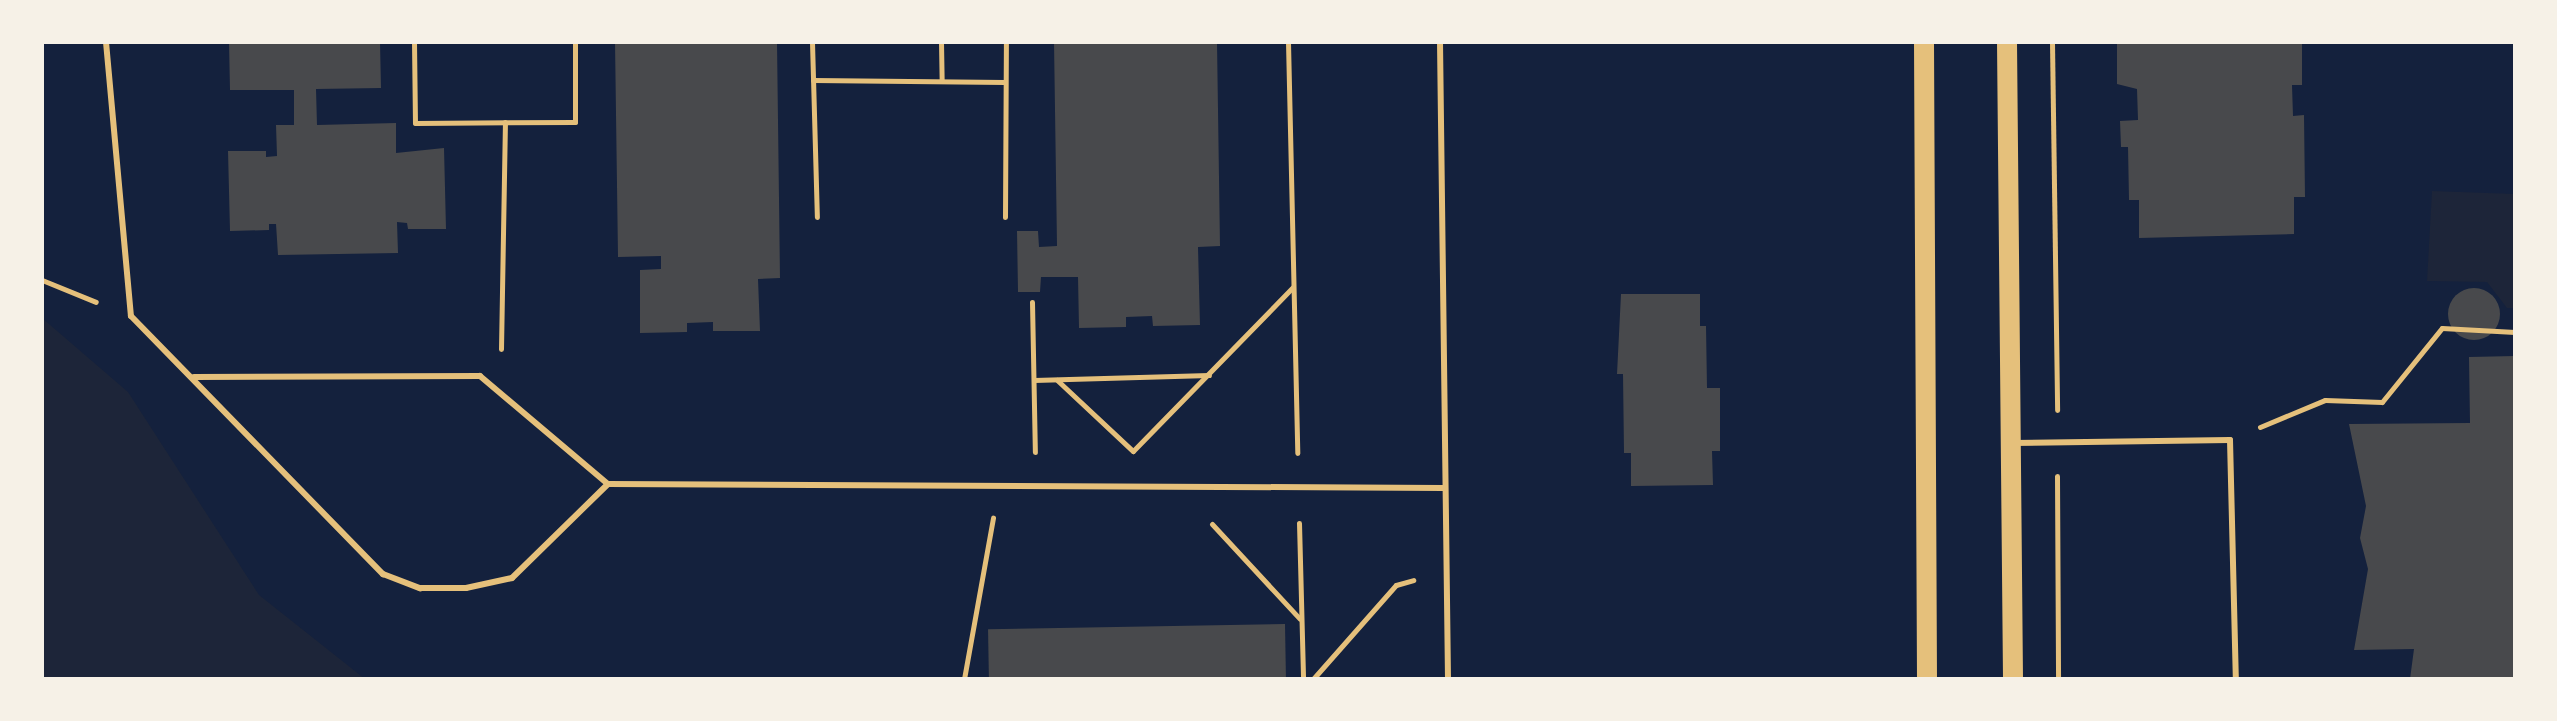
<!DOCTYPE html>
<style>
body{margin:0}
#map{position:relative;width:2557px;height:721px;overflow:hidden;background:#14213d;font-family:"Noto Serif",serif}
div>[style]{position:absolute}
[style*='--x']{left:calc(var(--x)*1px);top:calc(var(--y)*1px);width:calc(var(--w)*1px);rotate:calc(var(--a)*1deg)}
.green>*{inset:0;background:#1d2539}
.building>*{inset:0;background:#48494c;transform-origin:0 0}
.round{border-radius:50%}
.path>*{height:5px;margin:-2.5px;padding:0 2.5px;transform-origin:2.5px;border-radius:2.5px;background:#e5c07b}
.service>*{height:6px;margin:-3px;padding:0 3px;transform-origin:3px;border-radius:3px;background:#e5c07b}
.primary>*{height:20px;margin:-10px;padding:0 10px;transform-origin:10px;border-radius:10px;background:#e5c07b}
span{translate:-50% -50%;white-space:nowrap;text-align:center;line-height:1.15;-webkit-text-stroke:6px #f6f1e7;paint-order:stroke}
.frame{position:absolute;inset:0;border:44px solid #f6f1e7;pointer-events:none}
</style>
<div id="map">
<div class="green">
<div style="clip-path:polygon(2432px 191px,2515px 194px,2515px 308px,2507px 308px,2487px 282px,2427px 281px)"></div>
<div style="clip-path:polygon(42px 318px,128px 392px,259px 595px,365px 679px,42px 679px)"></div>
</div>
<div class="building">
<div style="clip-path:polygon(229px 42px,380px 42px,381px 88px,316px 89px,317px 125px,396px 123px,396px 153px,444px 148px,446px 229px,408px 229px,407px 223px,397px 222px,398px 253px,278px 255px,276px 224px,269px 224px,269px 230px,230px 231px,228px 151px,266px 151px,266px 157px,277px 156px,276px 125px,294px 125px,294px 90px,230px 90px)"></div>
<div style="clip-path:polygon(615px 42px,777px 42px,780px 278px,758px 279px,760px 331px,713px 331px,713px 322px,687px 323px,687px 332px,640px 333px,640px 270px,661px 269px,661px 256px,618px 257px)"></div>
<div style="clip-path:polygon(1054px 42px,1217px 42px,1220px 246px,1198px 247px,1200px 325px,1153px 326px,1152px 316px,1126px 317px,1126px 327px,1079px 328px,1078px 277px,1041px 277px,1040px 292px,1018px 292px,1017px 231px,1038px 231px,1039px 247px,1057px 246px)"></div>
<div style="clip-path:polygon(2117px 42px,2302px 42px,2302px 85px,2292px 85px,2293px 116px,2304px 115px,2305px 197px,2294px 197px,2294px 234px,2139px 238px,2139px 200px,2129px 200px,2128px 147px,2121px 147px,2120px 121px,2138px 120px,2137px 89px,2117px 84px)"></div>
<div class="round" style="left:2448px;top:288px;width:52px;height:52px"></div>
<div style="clip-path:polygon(1621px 294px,1700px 294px,1700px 326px,1706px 326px,1707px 388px,1720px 388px,1720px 451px,1712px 451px,1713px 485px,1631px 486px,1631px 453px,1624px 453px,1623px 374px,1617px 374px)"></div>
<div style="clip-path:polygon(2515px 356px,2515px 679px,2410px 679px,2414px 649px,2354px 650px,2368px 569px,2360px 538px,2366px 506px,2349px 424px,2470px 423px,2469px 357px)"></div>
<div style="left:1285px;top:624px;width:55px;height:297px;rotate:89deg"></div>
</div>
<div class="path">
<div style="--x:414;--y:42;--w:81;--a:89.3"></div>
<div style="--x:415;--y:123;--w:160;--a:-0.4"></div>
<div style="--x:575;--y:122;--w:80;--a:-90"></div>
<div style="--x:812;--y:42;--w:175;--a:88.4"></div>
<div style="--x:941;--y:42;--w:39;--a:89"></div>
<div style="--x:1288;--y:42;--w:411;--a:88.7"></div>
<div style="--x:2052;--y:42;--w:368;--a:89.2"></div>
<div style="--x:813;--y:80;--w:192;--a:0.6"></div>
<div style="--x:1005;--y:217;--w:175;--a:-89.7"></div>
<div style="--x:42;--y:280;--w:58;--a:22.2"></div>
<div style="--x:1032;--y:302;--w:150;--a:88.9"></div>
<div style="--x:501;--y:349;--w:227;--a:-89"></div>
<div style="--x:1034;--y:380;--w:175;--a:-1.6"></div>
<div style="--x:1057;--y:380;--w:104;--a:43.1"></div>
<div style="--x:1133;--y:451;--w:229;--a:-45.7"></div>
<div style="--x:2260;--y:427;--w:70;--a:-22.6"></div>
<div style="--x:2325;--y:400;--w:57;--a:2"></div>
<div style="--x:2382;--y:402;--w:95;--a:-51"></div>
<div style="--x:2442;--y:328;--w:73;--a:3.1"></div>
<div style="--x:2057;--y:476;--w:203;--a:89.7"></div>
<div style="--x:1299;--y:523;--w:156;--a:88.5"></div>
<div style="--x:1212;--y:524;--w:129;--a:47.2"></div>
<div style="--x:964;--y:679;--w:164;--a:-79.8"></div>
<div style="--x:1313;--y:679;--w:125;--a:-48.6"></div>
<div style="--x:1396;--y:585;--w:18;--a:-16"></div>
</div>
<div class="service">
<div style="--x:106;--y:42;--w:275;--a:84.8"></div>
<div style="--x:131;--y:316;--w:361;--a:45.7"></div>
<div style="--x:383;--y:574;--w:40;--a:21"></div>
<div style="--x:420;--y:588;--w:46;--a:0"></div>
<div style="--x:466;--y:588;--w:47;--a:-12.3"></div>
<div style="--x:512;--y:578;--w:134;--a:-44.4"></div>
<div style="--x:1440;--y:42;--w:637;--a:89.28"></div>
<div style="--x:194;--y:377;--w:286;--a:-0.2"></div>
<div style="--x:480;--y:376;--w:167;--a:40.2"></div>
<div style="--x:608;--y:484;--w:835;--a:0.27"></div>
<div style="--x:2012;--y:443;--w:218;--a:-0.8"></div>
<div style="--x:2230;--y:440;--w:239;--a:88.6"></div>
</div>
<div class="primary">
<div style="--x:1924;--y:42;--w:637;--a:89.73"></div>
<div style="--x:2007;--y:42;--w:637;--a:89.46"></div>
</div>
<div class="frame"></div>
</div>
